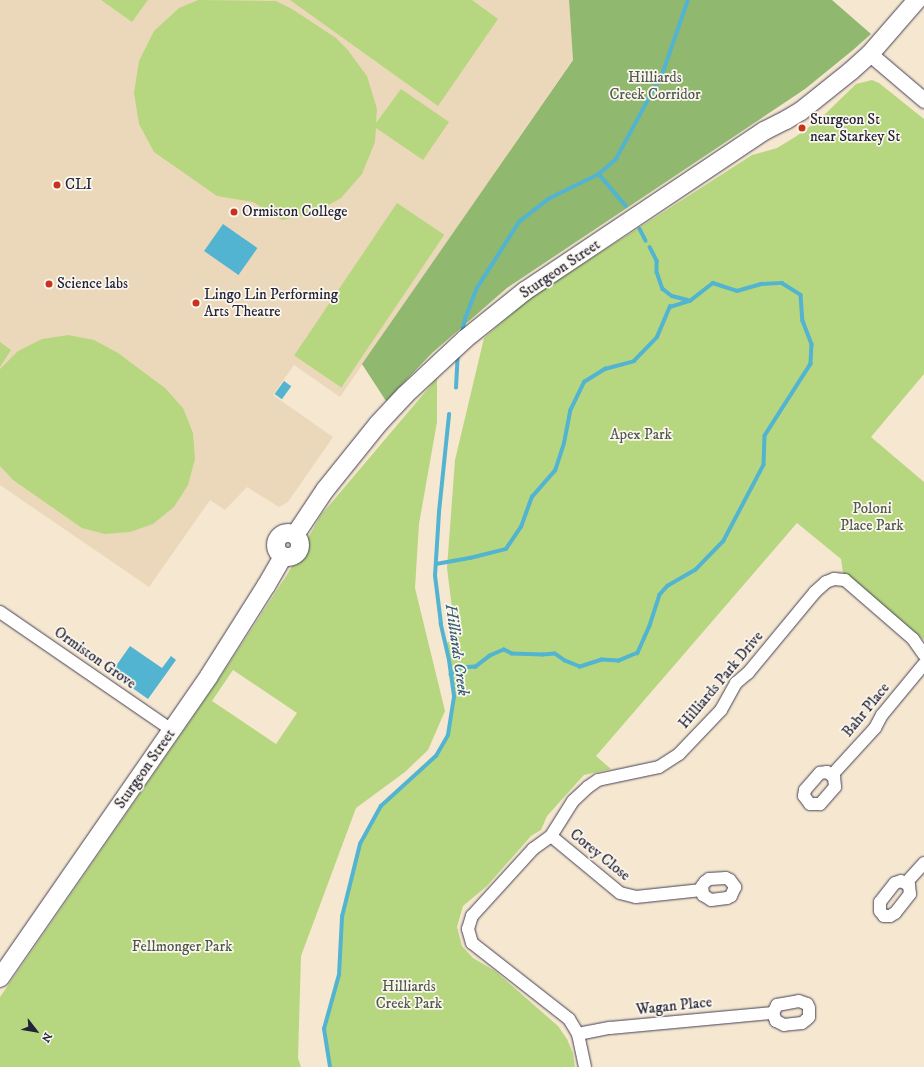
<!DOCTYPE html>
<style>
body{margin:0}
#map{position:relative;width:924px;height:1067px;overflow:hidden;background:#f6e7d1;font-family:"IM FELL DW Pica",serif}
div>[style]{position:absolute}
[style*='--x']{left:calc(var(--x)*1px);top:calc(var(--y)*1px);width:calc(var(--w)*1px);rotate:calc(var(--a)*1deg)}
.built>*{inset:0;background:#ebd8ba}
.green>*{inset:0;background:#b6d77f;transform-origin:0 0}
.forest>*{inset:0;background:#90b86e}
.water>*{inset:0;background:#52b4d1;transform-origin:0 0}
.stream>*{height:3.5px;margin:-1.75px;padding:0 1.75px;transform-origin:1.75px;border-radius:1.75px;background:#52b4d1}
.roads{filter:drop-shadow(0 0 1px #424052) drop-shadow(0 0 1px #424052)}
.minor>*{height:12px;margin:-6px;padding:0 6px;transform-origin:6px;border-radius:6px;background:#fff}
.tertiary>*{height:15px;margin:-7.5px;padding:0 7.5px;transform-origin:7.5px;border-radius:7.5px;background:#fff}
.primary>*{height:18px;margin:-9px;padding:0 9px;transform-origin:9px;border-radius:9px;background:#fff}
.primary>.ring{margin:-9px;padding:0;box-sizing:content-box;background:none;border:18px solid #fff;border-radius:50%}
.dots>*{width:11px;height:11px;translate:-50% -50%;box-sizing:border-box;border:2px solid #fbf7ec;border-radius:50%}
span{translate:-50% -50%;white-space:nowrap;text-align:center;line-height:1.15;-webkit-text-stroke:3.5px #fbf7ec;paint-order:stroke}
.park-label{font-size:15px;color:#4e584f}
.poi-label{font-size:15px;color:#22223b}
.left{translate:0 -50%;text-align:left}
.street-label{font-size:15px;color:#22223b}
.water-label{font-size:16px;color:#355c77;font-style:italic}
.north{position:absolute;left:16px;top:1011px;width:40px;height:40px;-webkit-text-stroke:3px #fbf7ec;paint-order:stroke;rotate:121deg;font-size:11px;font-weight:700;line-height:16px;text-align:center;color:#22223b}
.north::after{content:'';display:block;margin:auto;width:14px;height:18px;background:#22223b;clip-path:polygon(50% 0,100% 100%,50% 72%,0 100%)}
</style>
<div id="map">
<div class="built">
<div style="clip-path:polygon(0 0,569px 0,573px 59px,340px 397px,294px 365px,273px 395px,333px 437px,288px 502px,279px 507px,247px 487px,225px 510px,210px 500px,149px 587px,0 485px)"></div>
</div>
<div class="green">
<div style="clip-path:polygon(101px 0,148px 0,132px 22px)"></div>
<div style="clip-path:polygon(198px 0,276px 1px,292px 9px,336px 38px,347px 49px,367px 76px,377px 109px,376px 123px,401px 89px,449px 122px,423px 160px,376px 128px,375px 142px,362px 174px,341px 198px,313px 214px,282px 220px,253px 202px,217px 196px,154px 152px,139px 124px,134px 93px,139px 61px,154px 31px,179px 8px)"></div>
<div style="clip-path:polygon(290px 0,472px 0,498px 19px,438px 106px)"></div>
<div style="clip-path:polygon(872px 80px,879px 83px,924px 119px,924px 374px,871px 437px,924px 482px,924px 640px,843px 573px,841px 559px,797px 523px,596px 756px,611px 769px,584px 775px,547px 816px,541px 830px,531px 836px,487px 886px,463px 906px,457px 927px,462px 946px,473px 958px,495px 971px,558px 1026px,567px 1039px,573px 1053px,575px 1067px,330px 1067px,324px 1029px,339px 975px,342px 917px,360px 844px,381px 806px,436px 756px,448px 735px,454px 696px,445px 643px,456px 640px,447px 568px,455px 460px,484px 338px,530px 298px,752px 155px,777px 148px,795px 137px,819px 120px,856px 84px)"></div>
<div style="left:397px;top:203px;width:57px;height:184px;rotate:34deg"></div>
<div style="clip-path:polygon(68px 335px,94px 340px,118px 353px,165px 388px,183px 408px,193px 433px,195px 459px,188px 485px,174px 507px,153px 524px,130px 532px,105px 534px,82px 528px,13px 480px,0 466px,0 369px,18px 351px,42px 339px)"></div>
<div style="clip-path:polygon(0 342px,11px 350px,0 367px)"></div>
<div style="clip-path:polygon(evenodd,437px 378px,437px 422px,419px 524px,415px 588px,445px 711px,428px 750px,405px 772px,356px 808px,301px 956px,298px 1058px,301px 1067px,0 1067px,0 997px,217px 682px,288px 573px,321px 515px,437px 378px,233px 670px,297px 713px,276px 744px,212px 701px,233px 670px)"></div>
</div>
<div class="forest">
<div style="clip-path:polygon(569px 0,832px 0,871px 34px,853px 50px,805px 89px,507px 288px,432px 353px,386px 401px,362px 364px,573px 60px)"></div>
</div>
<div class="water">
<div style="left:223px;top:224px;width:42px;height:33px;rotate:35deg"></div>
<div style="left:284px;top:381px;width:9px;height:16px;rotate:36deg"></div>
<div style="clip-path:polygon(130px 646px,162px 668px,171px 656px,176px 660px,148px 699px,111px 673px)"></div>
</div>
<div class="stream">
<div style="--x:599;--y:174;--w:42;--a:49.8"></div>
<div style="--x:640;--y:229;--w:13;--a:63"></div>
<div style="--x:650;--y:247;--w:16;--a:63"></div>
<div style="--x:657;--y:261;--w:11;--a:90"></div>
<div style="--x:657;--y:272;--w:18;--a:71"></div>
<div style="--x:663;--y:289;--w:11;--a:38"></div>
<div style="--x:672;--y:296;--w:16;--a:14"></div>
<div style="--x:462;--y:332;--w:13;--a:-77"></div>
<div style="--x:465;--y:319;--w:33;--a:-69"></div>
<div style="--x:477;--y:288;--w:78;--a:-57.5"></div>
<div style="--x:519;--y:222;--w:37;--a:-38"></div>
<div style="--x:548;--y:199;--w:57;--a:-26.1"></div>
<div style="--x:599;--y:174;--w:23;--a:-41"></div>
<div style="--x:616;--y:159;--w:99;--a:-61.6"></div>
<div style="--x:663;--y:72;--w:76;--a:-70.9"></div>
<div style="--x:456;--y:388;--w:34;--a:-87"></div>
<div style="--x:436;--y:564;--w:35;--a:-10"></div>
<div style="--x:470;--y:558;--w:37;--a:-14"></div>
<div style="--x:506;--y:549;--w:27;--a:-56"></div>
<div style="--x:521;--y:527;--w:32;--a:-70"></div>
<div style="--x:532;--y:497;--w:35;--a:-49"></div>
<div style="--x:555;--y:471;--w:29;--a:-72"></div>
<div style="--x:564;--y:443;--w:33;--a:-79"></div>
<div style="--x:570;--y:411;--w:32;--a:-64"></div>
<div style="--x:584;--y:382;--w:25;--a:-32"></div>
<div style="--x:605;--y:369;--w:30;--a:-15"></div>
<div style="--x:634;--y:361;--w:33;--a:-46"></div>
<div style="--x:657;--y:337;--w:33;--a:-67"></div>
<div style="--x:670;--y:307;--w:21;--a:-17"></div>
<div style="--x:690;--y:301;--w:29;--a:-38"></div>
<div style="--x:713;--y:283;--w:25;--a:18"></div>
<div style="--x:737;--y:291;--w:25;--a:-16"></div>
<div style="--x:761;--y:284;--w:21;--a:-3"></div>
<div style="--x:782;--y:283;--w:22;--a:32"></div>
<div style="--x:801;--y:295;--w:26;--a:86"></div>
<div style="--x:803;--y:321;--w:25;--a:69"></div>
<div style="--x:812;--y:344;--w:20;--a:93"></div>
<div style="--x:811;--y:364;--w:85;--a:122.6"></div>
<div style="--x:765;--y:436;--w:29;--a:92"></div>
<div style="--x:764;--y:465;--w:86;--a:117.8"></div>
<div style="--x:724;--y:541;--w:40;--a:134"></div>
<div style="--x:696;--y:570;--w:32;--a:150"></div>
<div style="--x:668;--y:586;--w:12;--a:132"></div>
<div style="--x:660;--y:595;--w:33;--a:108"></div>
<div style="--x:650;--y:626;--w:30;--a:114"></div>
<div style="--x:638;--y:653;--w:21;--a:157"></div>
<div style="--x:619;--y:661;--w:17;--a:-177"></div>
<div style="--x:602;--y:660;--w:23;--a:162"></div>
<div style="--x:580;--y:667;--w:16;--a:-158"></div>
<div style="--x:565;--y:661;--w:12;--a:-145"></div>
<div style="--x:555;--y:654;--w:12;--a:175"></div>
<div style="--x:543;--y:655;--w:31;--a:-178"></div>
<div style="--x:512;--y:654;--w:9;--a:-153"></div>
<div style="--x:504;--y:650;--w:15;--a:157"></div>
<div style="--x:490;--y:656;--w:18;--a:142"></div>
<div style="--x:476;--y:667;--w:15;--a:176"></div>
<div style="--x:461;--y:668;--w:12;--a:145"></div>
<div style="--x:330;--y:1067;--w:38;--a:-99"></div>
<div style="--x:324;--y:1029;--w:56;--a:-74.5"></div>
<div style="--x:339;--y:975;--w:58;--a:-87"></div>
<div style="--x:342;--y:917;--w:75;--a:-76.1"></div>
<div style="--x:360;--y:844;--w:43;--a:-61.1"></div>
<div style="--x:381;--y:806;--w:74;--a:-42.3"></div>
<div style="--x:436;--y:756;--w:24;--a:-60"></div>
<div style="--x:448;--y:735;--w:39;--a:-81"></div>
<div style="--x:454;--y:696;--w:36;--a:-98"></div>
<div style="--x:449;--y:660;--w:37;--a:-103"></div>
<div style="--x:441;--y:624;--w:48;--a:-97.1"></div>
<div style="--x:435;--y:576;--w:64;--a:-86.4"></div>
<div style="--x:439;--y:512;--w:98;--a:-84.1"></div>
</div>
<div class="roads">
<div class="minor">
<div style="--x:0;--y:612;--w:209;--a:34.5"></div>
<div style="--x:827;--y:772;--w:9;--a:36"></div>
<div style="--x:834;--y:777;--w:10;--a:84"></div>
<div style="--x:835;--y:787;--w:23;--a:131"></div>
<div style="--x:820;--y:804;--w:10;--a:180"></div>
<div style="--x:810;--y:804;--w:10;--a:-127"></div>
<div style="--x:804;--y:796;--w:6;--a:-81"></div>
<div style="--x:805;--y:790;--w:23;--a:-49"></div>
<div style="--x:820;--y:773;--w:7;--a:-8"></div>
<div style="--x:832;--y:775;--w:64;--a:-47.5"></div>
<div style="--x:875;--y:728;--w:15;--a:-62"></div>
<div style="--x:882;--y:715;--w:66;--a:-50.5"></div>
<div style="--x:551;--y:836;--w:89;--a:39.6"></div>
<div style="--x:620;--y:893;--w:16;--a:14"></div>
<div style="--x:636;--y:897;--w:66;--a:-6.1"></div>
<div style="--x:726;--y:878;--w:4;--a:27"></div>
<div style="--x:730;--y:880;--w:9;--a:54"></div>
<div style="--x:735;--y:887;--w:10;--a:114"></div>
<div style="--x:731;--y:896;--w:4;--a:153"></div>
<div style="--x:727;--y:898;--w:16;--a:173"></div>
<div style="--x:711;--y:900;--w:9;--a:-148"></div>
<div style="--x:703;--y:895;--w:9;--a:-96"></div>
<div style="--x:702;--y:886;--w:5;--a:-53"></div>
<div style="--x:705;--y:882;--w:5;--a:-37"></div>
<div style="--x:709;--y:879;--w:17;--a:-3"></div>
<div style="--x:901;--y:881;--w:9;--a:27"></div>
<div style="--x:909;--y:885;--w:9;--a:84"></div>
<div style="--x:910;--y:894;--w:24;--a:128"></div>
<div style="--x:895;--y:913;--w:6;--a:149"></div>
<div style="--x:890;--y:916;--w:6;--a:180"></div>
<div style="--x:884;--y:916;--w:6;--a:-129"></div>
<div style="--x:880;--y:911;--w:9;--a:-90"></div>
<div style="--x:880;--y:902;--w:24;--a:-52"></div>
<div style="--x:895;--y:883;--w:6;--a:-18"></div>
<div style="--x:906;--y:883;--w:27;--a:-48"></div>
<div style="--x:799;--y:1001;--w:9;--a:21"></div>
<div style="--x:807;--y:1004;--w:4;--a:63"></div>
<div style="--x:809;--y:1008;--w:9;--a:90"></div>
<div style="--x:809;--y:1017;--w:4;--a:135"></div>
<div style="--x:806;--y:1020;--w:5;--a:143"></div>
<div style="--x:802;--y:1023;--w:18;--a:174"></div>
<div style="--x:784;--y:1025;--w:9;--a:-153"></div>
<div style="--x:776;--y:1021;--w:9;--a:-111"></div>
<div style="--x:773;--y:1013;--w:9;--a:-63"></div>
<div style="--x:777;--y:1005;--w:22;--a:-10"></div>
<div style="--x:578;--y:1034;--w:33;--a:-11"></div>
<div style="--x:610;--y:1028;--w:164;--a:-5.3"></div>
<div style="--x:585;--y:1067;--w:34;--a:-102"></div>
<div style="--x:578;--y:1034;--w:17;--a:-121"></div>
<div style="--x:569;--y:1019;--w:123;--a:-141.9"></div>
<div style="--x:472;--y:943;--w:15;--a:-106"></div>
<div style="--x:468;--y:929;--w:14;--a:-73"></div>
<div style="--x:472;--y:916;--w:91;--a:-47.7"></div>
<div style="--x:533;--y:849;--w:22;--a:-36"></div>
<div style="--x:551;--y:836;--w:41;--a:-57.8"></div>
<div style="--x:573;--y:801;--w:21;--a:-43"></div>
<div style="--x:588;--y:787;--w:12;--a:-35"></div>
<div style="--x:598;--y:780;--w:62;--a:-12"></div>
<div style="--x:659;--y:767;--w:24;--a:-33"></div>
<div style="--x:679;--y:754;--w:61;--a:-46.3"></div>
<div style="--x:721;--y:710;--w:31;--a:-61"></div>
<div style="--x:736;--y:683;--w:16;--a:-40"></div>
<div style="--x:748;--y:673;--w:105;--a:-50.4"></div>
<div style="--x:815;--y:592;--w:15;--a:-42"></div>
<div style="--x:826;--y:582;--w:9;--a:-21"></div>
<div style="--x:834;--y:579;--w:11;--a:5"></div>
<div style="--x:845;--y:580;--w:90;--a:40.9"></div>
<div style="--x:913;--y:639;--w:19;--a:55"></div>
</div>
<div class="tertiary">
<div style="--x:870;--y:54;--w:71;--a:40.4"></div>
</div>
<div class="primary">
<div class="ring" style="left:276px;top:533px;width:6px;height:6px"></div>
<div style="--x:295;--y:535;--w:54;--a:-56.3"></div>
<div style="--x:325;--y:490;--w:85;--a:-51.2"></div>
<div style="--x:378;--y:424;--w:40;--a:-47"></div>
<div style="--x:405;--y:395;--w:82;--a:-43"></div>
<div style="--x:465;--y:339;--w:77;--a:-38.7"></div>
<div style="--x:525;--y:291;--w:288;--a:-33.8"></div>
<div style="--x:764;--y:131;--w:25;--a:-27"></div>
<div style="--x:786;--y:120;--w:17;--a:-31"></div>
<div style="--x:801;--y:111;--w:64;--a:-38.7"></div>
<div style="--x:851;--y:71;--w:25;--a:-42"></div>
<div style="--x:870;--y:54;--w:72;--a:-49"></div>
<div style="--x:0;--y:978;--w:367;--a:-55.3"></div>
<div style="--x:209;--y:676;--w:107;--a:-57.7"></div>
<div style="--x:266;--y:586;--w:34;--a:-60"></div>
</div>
</div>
<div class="dots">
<div style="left:802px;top:128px;background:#c8321e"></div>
<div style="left:57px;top:185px;background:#c8321e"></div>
<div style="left:234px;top:212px;background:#c8321e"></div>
<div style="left:49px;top:284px;background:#c8321e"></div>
<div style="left:196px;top:303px;background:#c8321e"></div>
</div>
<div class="park-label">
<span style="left:655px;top:86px">Hilliards<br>Creek Corridor</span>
<span style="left:641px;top:435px">Apex Park</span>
<span style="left:872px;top:517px">Poloni<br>Place Park</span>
<span style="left:182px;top:947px">Fellmonger Park</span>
<span style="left:409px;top:995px">Hilliards<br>Creek Park</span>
</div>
<div class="poi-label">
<span class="left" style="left:810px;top:128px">Sturgeon St<br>near Starkey St</span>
<span class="left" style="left:65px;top:185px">CLI</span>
<span class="left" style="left:242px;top:212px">Ormiston College</span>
<span class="left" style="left:57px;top:284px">Science labs</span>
<span class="left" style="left:204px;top:303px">Lingo Lin Performing<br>Arts Theatre</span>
</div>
<div class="street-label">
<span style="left:560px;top:269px;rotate:-34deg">Sturgeon Street</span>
<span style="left:95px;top:658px;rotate:35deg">Ormiston Grove</span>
<span style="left:721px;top:680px;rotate:-50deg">Hilliards Park Drive</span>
<span style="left:866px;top:710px;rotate:-51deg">Bahr Place</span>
<span style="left:145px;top:769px;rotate:-55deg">Sturgeon Street</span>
<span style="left:600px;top:855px;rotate:39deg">Corey Close</span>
<span style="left:674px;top:1006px;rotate:-6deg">Wagan Place</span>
</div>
<div class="water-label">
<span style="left:457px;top:650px;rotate:82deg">Hilliards Creek</span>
</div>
<div class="north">N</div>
</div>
